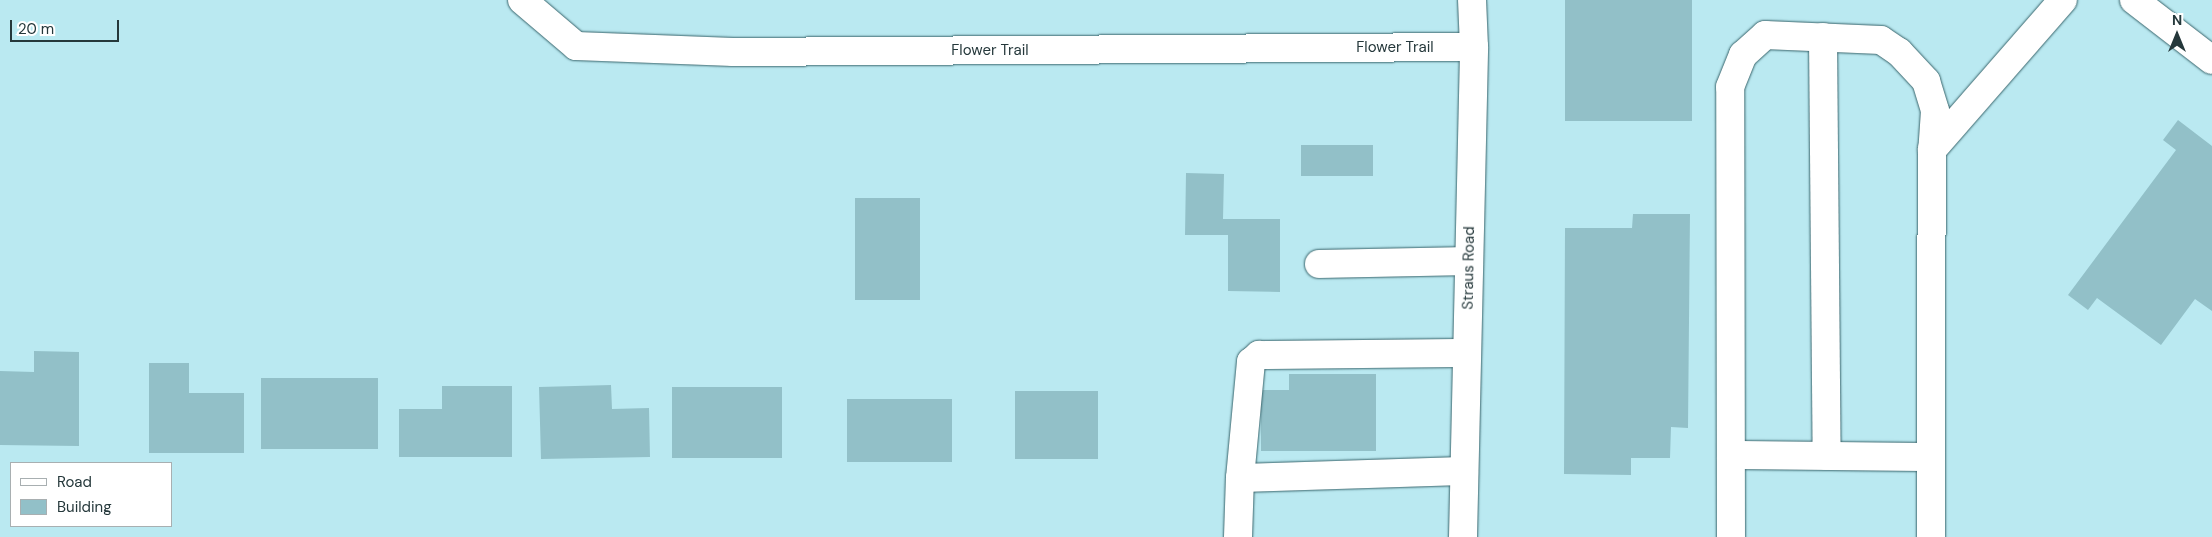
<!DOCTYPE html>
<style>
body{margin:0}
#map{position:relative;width:2212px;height:537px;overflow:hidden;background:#bae9f1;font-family:"DM Sans",sans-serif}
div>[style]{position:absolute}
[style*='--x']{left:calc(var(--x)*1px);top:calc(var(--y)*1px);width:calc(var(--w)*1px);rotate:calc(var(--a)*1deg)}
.building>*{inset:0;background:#92c0c8;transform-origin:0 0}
.roads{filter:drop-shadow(0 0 1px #39656c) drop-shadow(0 0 1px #39656c)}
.minor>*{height:28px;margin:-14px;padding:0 14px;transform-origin:14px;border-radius:14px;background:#fff}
span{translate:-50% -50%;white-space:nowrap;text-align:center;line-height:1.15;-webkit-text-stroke:4px #fff;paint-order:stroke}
.street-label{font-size:15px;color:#25383b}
.legend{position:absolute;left:10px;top:462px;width:162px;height:65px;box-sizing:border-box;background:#fff;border:1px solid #a8afb1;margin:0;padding:6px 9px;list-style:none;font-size:15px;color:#25383b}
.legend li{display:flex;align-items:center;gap:10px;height:25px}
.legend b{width:25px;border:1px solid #a8afb1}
.north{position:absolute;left:2152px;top:10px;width:50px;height:50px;-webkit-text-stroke:4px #fff;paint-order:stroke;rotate:0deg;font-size:14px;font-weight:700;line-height:20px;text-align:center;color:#25383b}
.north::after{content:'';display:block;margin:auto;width:18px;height:22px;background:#25383b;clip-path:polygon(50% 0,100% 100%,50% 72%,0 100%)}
.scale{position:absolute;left:10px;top:20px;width:109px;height:22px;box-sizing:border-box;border:2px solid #25383b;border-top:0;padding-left:6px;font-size:15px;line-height:18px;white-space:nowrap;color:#25383b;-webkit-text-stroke:4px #fff;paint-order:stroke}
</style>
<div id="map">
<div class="building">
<div style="left:1565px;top:0;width:127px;height:121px"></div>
<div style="clip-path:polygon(2178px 120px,2212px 146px,2212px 311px,2195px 299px,2161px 345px,2097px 298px,2088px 310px,2068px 295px,2176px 150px,2163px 140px)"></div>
<div style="left:1301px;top:145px;width:72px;height:31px"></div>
<div style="clip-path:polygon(1186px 173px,1224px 174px,1223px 219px,1280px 219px,1280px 292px,1228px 291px,1228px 235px,1185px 235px)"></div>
<div style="left:855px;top:198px;width:65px;height:102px"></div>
<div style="clip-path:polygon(1633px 214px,1690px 214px,1688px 428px,1671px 427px,1670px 458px,1631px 458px,1631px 475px,1564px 474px,1565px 228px,1632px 228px)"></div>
<div style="clip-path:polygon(34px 351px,79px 352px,79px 446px,0 445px,0 371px,34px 372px)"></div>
<div style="clip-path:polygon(149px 363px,189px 363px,189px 393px,244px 393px,244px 453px,149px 453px)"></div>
<div style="clip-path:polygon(1289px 374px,1376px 374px,1376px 451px,1261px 451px,1261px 390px,1289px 390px)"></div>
<div style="left:261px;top:378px;width:117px;height:71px"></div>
<div style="clip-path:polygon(611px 385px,612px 409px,649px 408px,650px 457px,541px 459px,539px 387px)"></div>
<div style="clip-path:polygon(442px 386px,512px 386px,512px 457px,399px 457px,399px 409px,442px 409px)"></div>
<div style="left:672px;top:387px;width:110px;height:71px"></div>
<div style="left:1015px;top:391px;width:83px;height:68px"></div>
<div style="left:847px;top:399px;width:105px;height:63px"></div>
</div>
<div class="roads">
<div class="minor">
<div style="--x:522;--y:0;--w:71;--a:40.4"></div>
<div style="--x:576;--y:46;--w:157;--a:2.2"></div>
<div style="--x:733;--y:52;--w:741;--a:-0.39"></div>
<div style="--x:2134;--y:0;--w:98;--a:37.6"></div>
<div style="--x:1823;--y:37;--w:419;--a:89.5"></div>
<div style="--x:1319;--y:264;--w:150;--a:-1.1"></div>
<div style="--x:1731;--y:455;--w:200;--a:0.6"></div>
<div style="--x:1464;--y:471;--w:224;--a:178.2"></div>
<div style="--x:1240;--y:478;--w:117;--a:-84.6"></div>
<div style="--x:1251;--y:362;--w:11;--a:-41"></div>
<div style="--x:1259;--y:355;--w:208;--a:-0.6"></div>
<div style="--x:1238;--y:537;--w:59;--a:-88.1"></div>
<div style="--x:1463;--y:537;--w:490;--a:-88.7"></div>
<div style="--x:1474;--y:47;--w:47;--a:-92.4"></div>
<div style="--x:1731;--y:537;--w:450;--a:-90.1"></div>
<div style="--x:1730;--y:87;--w:35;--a:-68"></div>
<div style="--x:1743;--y:55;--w:30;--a:-42"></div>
<div style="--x:1765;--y:35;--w:116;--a:2.5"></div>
<div style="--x:1881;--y:40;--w:22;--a:34"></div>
<div style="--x:1899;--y:52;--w:40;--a:47"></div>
<div style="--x:1926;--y:81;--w:31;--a:73"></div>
<div style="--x:1935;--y:111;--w:39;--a:94"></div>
<div style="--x:1931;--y:537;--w:387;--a:-89.9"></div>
<div style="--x:1932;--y:150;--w:199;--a:-48.9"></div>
</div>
</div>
<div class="street-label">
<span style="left:1395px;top:48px">Flower Trail</span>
<span style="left:990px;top:51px">Flower Trail</span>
<span style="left:1469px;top:268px;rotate:-89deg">Straus Road</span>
</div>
<ul class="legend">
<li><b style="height:6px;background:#fff"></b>Road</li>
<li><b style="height:14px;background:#92c0c8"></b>Building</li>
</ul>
<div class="north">N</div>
<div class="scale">20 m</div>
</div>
